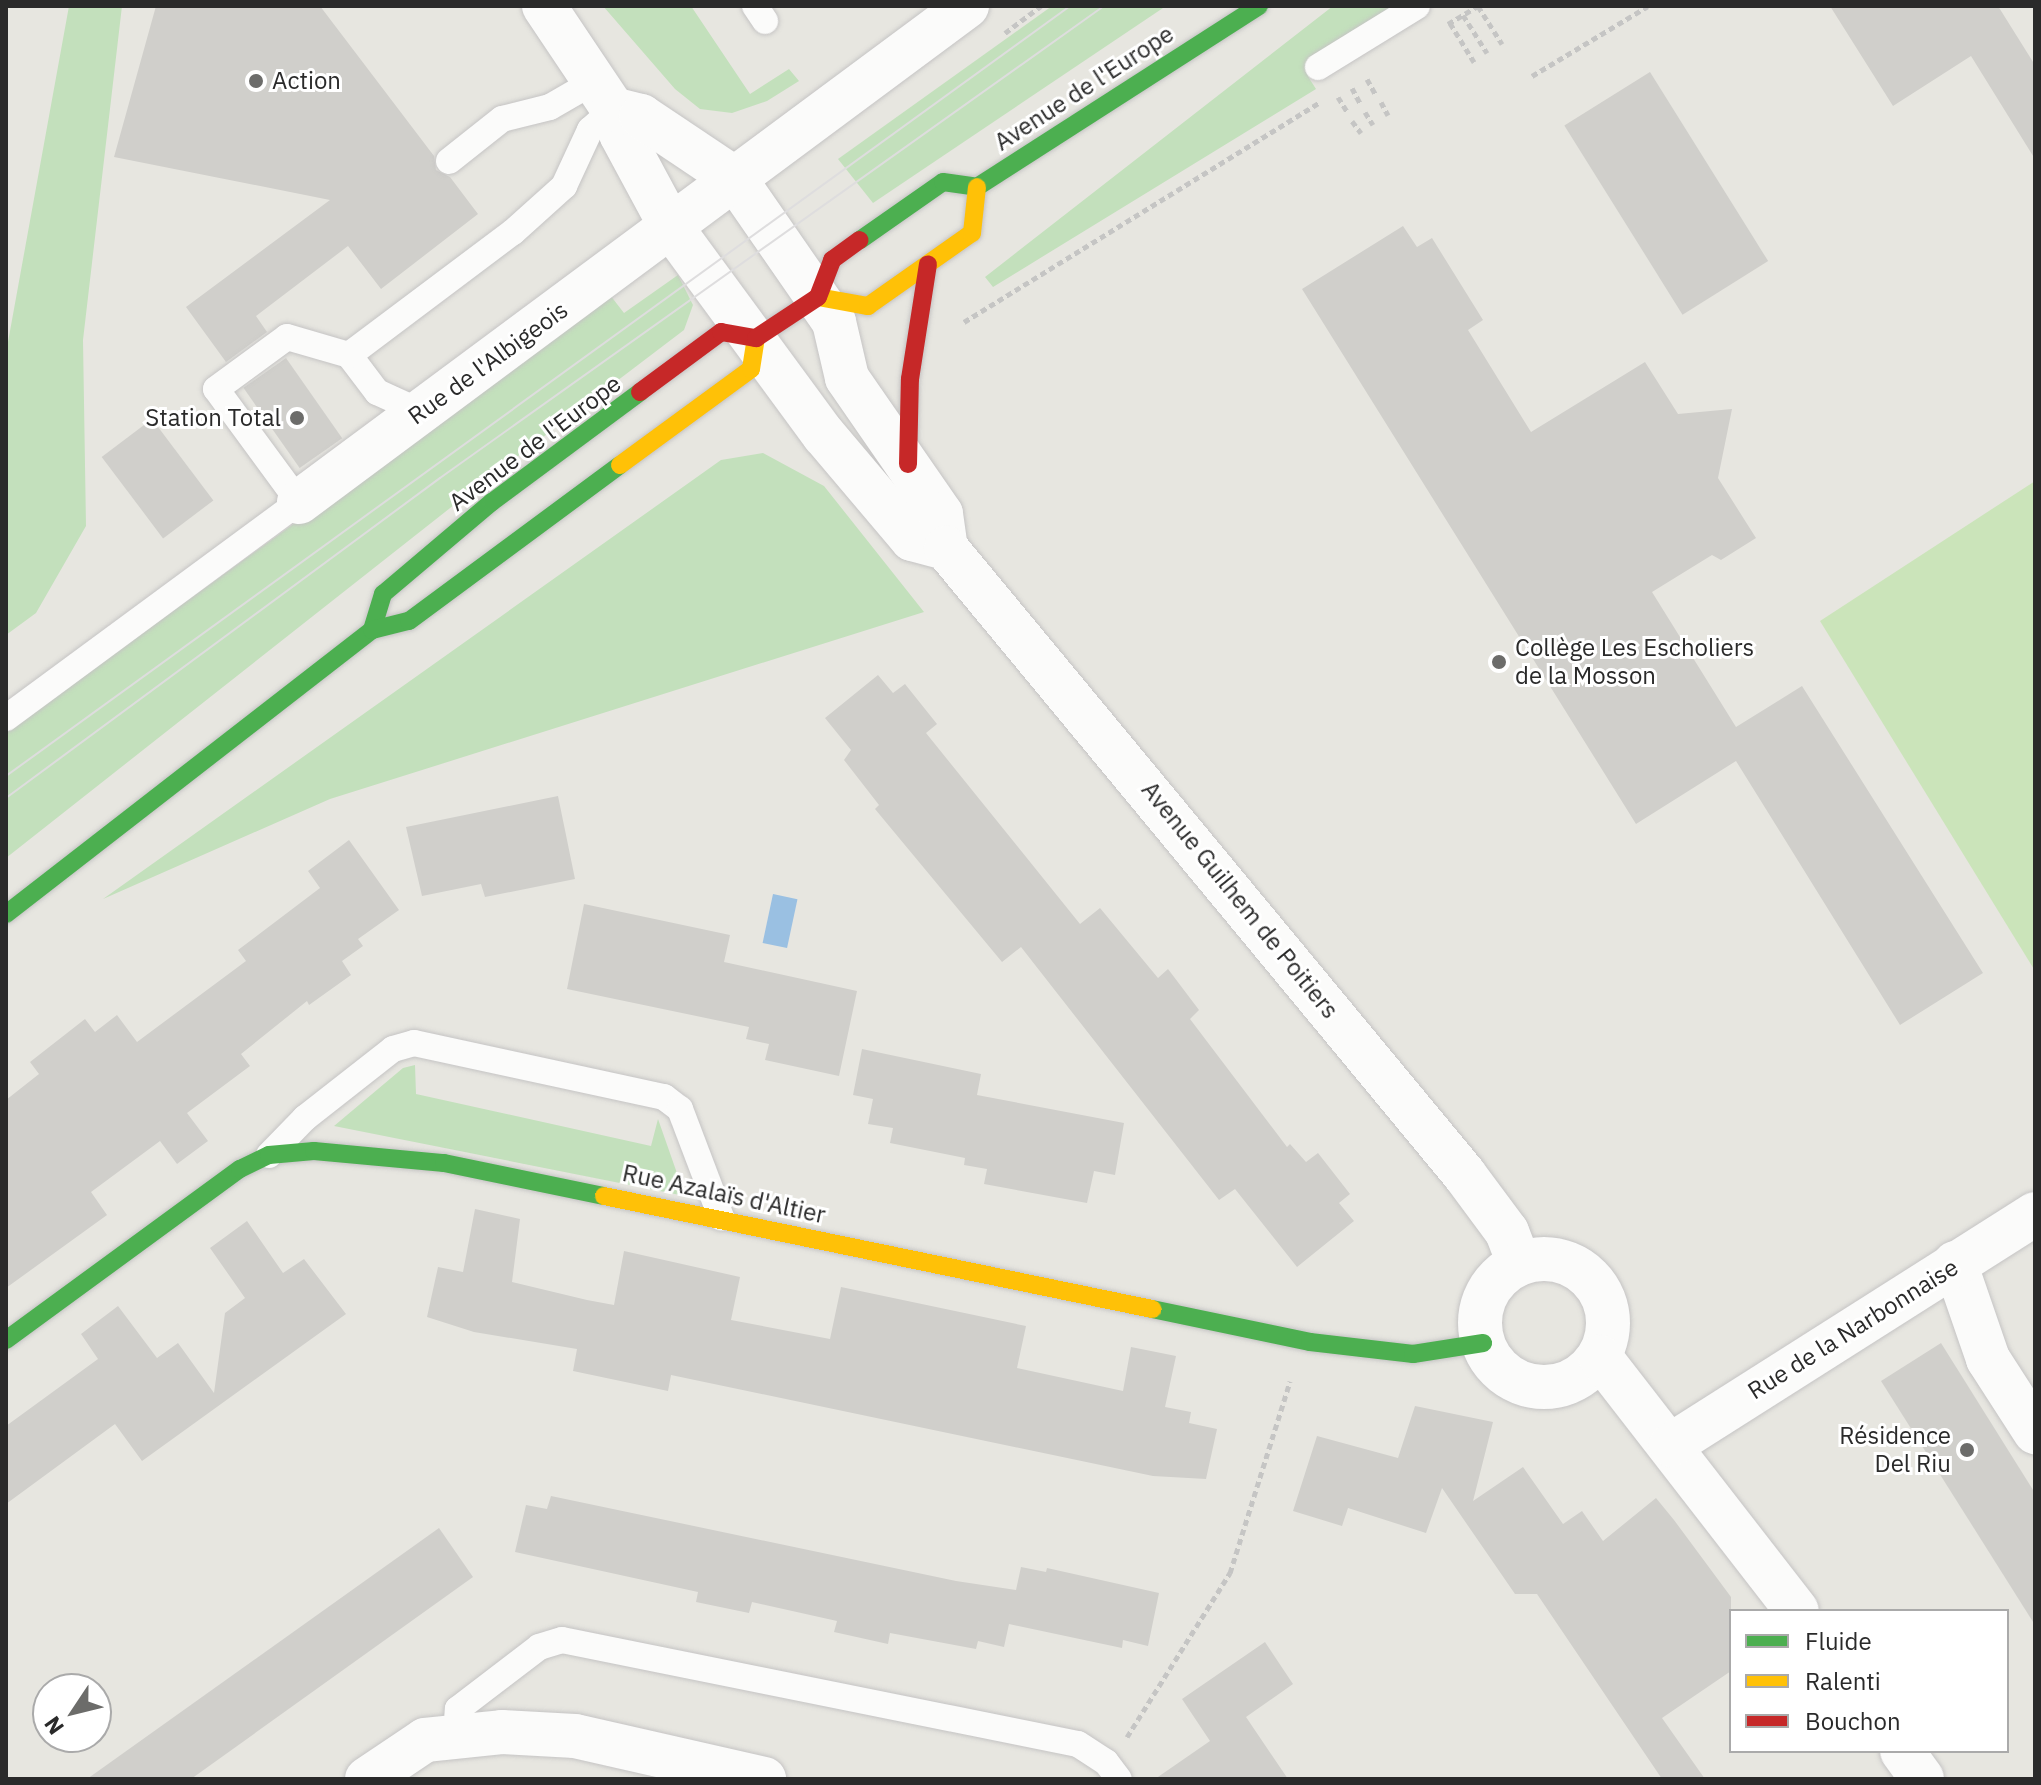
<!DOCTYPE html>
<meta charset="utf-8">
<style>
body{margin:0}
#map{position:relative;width:2041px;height:1785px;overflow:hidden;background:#e7e6e0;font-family:"IBM Plex Sans",sans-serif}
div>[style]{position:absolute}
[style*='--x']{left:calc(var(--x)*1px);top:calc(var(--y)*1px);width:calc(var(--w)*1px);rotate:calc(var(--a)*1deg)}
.green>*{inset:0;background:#c3e0bc}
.pitch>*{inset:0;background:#cbe4ba}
.water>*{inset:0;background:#9ac0e2;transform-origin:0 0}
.building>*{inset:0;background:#d0cfcb;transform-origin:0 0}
.path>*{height:5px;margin-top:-2.5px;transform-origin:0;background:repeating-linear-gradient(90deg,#c5c5c4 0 6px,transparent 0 10px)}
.roads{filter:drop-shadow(0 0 2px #c5c4c4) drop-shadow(0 0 2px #c5c4c4)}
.lane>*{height:26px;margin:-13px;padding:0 13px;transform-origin:13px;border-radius:13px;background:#fbfbfa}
.street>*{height:44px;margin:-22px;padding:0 22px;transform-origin:22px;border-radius:22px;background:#fbfbfa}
.street>.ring{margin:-22px;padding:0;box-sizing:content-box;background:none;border:44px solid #fbfbfa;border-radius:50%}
.fast>*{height:18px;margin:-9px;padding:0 9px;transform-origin:9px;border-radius:9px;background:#4caf50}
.slow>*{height:18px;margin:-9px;padding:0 9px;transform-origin:9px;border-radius:9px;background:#ffc107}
.jam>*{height:18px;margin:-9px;padding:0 9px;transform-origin:9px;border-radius:9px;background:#c62828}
.tram>*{height:2px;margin:-1px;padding:0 1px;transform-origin:1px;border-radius:1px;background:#deddde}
.dots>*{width:22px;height:22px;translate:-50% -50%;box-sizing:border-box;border:4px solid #fff;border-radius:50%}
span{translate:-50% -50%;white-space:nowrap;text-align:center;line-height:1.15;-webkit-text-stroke:6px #fff;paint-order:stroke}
.poi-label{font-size:24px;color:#2a2a2a}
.left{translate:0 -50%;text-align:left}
.right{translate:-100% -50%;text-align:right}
.street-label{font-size:24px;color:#2a2a2a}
.frame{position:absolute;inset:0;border:8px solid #2a2a2a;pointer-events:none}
.legend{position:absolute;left:1729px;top:1609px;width:280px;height:144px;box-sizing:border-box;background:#fff;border:2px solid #aaa;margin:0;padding:10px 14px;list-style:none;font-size:24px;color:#2a2a2a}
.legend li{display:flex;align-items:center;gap:16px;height:40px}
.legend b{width:40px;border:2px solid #aaa}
.north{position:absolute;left:32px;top:1673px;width:80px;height:80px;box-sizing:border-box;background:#fff;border:2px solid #aaa;border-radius:50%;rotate:235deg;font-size:22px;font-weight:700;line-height:32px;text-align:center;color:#2a2a2a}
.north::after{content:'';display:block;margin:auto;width:28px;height:36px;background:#6c6c6a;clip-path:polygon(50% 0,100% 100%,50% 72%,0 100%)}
</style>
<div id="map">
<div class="green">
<div style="clip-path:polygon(69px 6px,122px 6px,83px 340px,86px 526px,36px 613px,6px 635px,6px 353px)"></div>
<div style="clip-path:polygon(603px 6px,691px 6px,750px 94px,789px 69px,799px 81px,767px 101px,732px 113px,700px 109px,675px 89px)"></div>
<div style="clip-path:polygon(1052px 6px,1166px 6px,873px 203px,838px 159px)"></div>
<div style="clip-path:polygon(1333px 6px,1397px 6px,1314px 57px,1309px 78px,1316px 89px,993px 287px,985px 277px)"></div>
<div style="clip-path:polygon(678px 275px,693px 305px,684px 330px,459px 501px,6px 858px,6px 732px,610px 295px,624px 313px)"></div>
<div style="clip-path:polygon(763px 453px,824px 486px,924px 612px,330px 799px,103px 899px,721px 460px)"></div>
<div style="clip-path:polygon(415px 1065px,416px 1094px,651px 1146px,658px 1119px,685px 1196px,334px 1126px,403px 1068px)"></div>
</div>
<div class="pitch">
<div style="clip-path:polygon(2035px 481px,2035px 971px,1820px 621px)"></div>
</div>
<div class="water">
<div style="left:773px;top:894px;width:25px;height:50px;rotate:12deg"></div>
</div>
<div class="building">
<div style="clip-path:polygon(156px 6px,320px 6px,434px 156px,436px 170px,450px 177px,478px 214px,381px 289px,348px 246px,256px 316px,267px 332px,226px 362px,186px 307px,330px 200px,114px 157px)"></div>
<div style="clip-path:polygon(1830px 6px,1998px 6px,2035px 65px,2035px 159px,1971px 56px,1893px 106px)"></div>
<div style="left:1650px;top:72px;width:223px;height:101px;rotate:58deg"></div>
<div style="clip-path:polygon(1403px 226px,1417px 247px,1432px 238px,1483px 320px,1468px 330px,1531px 432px,1645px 362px,1678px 414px,1732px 409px,1718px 478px,1756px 538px,1721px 560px,1712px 555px,1652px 592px,1736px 727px,1802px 686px,1983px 973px,1900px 1025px,1736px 761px,1636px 824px,1302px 289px)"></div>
<div style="left:286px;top:358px;width:98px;height:52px;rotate:55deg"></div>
<div style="left:152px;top:419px;width:102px;height:63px;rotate:53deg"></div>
<div style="clip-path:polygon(878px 675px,893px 693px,905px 684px,937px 724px,926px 733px,1080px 924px,1100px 908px,1158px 978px,1168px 969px,1199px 1010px,1190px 1019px,1287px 1147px,1290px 1144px,1306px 1162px,1318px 1153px,1350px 1194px,1339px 1203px,1354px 1221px,1297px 1267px,1235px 1189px,1219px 1200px,1021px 947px,1002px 962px,875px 809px,879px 805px,844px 760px,851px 750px,825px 718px)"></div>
<div style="clip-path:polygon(558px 796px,575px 879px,485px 897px,481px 884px,422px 896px,406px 827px)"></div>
<div style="clip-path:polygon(349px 840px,399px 910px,358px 939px,363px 946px,342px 961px,351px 975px,309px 1005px,307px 1001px,241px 1054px,250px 1066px,187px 1113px,208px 1141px,177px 1164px,160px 1141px,91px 1192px,107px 1215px,6px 1288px,6px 1100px,39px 1074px,30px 1062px,85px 1019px,95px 1032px,117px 1015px,137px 1042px,246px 961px,238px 950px,320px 888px,308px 871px)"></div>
<div style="clip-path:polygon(584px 904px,730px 935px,724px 962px,857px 991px,839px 1076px,765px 1060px,769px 1044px,746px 1039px,749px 1027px,567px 989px)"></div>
<div style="clip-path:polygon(862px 1049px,981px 1074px,977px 1095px,1124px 1123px,1115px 1175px,1094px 1171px,1087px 1203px,984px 1184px,987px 1169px,964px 1165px,965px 1158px,890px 1143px,893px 1128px,868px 1124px,873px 1099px,853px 1095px)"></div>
<div style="clip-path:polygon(475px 1209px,520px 1219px,512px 1282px,587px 1300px,614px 1305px,624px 1251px,740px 1277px,731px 1320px,830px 1339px,841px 1287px,1026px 1326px,1017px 1368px,1123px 1391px,1131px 1347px,1176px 1356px,1165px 1407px,1191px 1412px,1189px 1423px,1217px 1429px,1206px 1479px,1153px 1476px,671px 1375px,668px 1391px,573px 1371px,577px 1349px,474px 1332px,427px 1317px,438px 1267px,463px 1272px)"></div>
<div style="clip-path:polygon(247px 1221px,283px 1273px,304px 1259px,346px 1314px,142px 1461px,115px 1424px,6px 1504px,6px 1426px,98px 1359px,81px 1334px,118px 1306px,157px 1358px,178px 1343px,214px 1393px,225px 1313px,245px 1298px,210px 1248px)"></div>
<div style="clip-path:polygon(1941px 1343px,2035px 1493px,2035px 1625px,1881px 1381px)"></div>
<div style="clip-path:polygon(1415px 1406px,1493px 1422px,1473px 1501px,1523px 1467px,1563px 1524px,1582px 1511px,1603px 1541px,1656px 1498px,1674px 1520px,1731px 1597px,1731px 1671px,1662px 1718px,1705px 1779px,1662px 1779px,1537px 1594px,1515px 1594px,1442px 1488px,1426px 1533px,1348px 1508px,1342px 1526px,1293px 1511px,1317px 1436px,1398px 1458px)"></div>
<div style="clip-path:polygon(551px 1496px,956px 1581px,1016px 1590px,1021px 1567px,1046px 1572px,1047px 1568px,1159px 1593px,1148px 1646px,1123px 1640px,1122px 1648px,1009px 1624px,1004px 1647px,978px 1641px,976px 1649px,890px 1633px,888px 1644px,834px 1632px,837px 1621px,752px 1602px,749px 1613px,696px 1602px,698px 1592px,515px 1552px,526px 1505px,547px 1509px)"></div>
<div style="clip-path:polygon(439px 1528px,473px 1577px,191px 1779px,87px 1779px)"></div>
<div style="clip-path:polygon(1265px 1642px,1293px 1684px,1246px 1717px,1288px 1779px,1155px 1779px,1210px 1741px,1182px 1699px)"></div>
</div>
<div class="path">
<div style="--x:1478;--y:6;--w:45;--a:57.7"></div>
<div style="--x:1463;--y:15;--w:45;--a:57.7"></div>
<div style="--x:1450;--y:23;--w:46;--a:58.4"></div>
<div style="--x:1448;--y:24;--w:35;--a:-31"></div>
<div style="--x:1005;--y:33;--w:45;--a:-36.9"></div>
<div style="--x:1532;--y:76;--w:135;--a:-31.1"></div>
<div style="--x:1367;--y:79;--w:18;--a:61"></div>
<div style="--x:1352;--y:88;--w:19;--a:62"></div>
<div style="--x:1338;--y:97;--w:19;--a:58"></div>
<div style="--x:1381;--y:102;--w:15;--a:62"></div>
<div style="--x:1365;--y:112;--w:15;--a:58"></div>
<div style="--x:1352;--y:121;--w:15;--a:53"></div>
<div style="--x:964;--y:322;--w:417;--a:-31.7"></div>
<div style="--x:1127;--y:1737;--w:194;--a:-57.9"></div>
<div style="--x:1230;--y:1573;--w:201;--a:-72.6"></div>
</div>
<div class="roads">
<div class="lane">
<div style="--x:755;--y:6;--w:18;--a:56"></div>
<div style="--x:1318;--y:67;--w:116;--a:-31.6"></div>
<div style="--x:449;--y:161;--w:68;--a:-38.4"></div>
<div style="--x:502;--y:119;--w:49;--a:-14"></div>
<div style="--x:550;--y:107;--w:52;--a:-30"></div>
<div style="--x:421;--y:412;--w:48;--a:-155.6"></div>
<div style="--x:377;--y:392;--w:46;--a:-127.1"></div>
<div style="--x:349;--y:355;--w:205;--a:-36.9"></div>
<div style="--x:513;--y:232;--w:69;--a:-42"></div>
<div style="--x:564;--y:186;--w:62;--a:-65.1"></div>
<div style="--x:590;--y:130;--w:31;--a:-42"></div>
<div style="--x:6;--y:718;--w:364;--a:-36.4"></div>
<div style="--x:299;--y:502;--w:140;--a:-126.3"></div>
<div style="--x:216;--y:389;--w:88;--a:-36.2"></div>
<div style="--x:287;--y:337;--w:65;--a:16.2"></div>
<div style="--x:269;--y:1155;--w:52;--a:-45.8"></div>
<div style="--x:305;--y:1118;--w:112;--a:-38.1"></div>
<div style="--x:393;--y:1049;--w:22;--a:-16"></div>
<div style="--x:414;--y:1043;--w:256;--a:12.2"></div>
<div style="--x:664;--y:1097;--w:20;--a:37"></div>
<div style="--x:680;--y:1109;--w:116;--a:69.2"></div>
<div style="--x:456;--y:1735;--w:26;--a:-86"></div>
<div style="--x:458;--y:1709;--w:102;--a:-37.4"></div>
<div style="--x:539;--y:1647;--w:24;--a:-17"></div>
<div style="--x:562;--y:1640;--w:526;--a:11.4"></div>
<div style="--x:1078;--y:1744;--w:33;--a:33"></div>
<div style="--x:1106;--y:1762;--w:21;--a:53"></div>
</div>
<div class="street">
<div style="--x:544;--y:6;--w:124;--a:56.2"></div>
<div style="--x:613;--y:109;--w:26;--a:72"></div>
<div style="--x:621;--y:134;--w:106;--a:61.7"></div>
<div style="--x:671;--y:227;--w:258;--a:53.7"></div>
<div style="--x:824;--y:435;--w:136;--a:49.8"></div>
<div style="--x:912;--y:539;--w:35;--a:15"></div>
<div style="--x:613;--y:109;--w:29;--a:14"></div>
<div style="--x:641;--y:116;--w:113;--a:33.8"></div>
<div style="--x:735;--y:179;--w:174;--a:55.3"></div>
<div style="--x:834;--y:322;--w:57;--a:76.9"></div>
<div style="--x:847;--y:378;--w:165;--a:55.3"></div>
<div style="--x:941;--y:514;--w:34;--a:82"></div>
<div style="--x:946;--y:548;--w:813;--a:50.39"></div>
<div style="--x:1464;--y:1174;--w:72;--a:53.4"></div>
<div style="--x:1507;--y:1232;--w:34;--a:69"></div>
<div style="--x:299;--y:502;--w:832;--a:-36.59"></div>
<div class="ring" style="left:1480px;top:1259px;width:84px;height:84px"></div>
<div style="--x:1955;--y:1263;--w:102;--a:71"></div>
<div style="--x:1988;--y:1359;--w:87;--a:57.2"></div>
<div style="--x:1600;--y:1357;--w:321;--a:52.2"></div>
<div style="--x:1671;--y:1445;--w:431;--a:-32.4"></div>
<div style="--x:1902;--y:1751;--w:34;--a:54"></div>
<div style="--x:367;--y:1779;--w:70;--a:-33.9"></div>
<div style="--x:425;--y:1740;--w:77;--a:-5.9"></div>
<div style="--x:502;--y:1732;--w:73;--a:3.1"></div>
<div style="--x:575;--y:1736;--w:194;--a:12.8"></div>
</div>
<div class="fast">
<div style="--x:860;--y:240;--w:101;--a:-34.9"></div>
<div style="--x:943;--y:182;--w:34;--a:8"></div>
<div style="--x:977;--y:187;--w:335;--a:-32.7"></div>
<div style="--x:372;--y:630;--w:38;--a:-73"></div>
<div style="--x:383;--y:594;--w:143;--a:-40.2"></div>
<div style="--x:492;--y:502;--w:184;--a:-36.6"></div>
<div style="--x:6;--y:914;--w:463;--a:-37.8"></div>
<div style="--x:372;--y:630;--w:38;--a:-14"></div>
<div style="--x:409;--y:621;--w:262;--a:-36.5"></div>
<div style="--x:1152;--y:1309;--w:161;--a:11.8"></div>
<div style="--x:1310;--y:1342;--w:104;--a:6.6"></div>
<div style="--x:1413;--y:1354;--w:71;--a:-8.9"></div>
<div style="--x:6;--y:1340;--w:290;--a:-36.2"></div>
<div style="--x:240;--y:1169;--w:32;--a:-26"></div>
<div style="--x:269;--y:1155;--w:45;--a:-5.1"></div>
<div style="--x:314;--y:1151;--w:131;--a:5.3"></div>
<div style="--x:444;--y:1163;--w:163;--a:11.7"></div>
</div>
<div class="slow">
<div style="--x:818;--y:297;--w:51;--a:10.2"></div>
<div style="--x:868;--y:306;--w:127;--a:-35.1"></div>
<div style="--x:972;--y:233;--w:46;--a:-83.8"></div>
<div style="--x:620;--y:465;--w:162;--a:-36.2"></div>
<div style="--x:751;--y:369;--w:31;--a:-81"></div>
<div style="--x:604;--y:1196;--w:560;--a:11.65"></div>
</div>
<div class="jam">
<div style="--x:640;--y:392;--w:101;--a:-36.5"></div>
<div style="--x:721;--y:332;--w:36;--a:10"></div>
<div style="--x:756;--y:338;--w:74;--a:-33.5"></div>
<div style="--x:818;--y:297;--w:40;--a:-69"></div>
<div style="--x:832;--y:260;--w:34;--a:-36"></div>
<div style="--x:908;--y:464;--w:85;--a:-88.7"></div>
<div style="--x:910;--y:379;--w:116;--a:-81.1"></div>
</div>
</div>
<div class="tram">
<div style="--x:6;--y:776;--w:1313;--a:-35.89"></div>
<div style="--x:6;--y:798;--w:539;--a:-36.4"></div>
<div style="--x:440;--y:478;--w:815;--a:-35.41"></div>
</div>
<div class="dots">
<div style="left:256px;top:81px;background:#6c6c6a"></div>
<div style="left:297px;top:418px;background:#6c6c6a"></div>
<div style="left:1499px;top:662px;background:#6c6c6a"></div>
<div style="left:1967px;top:1450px;background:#6c6c6a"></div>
</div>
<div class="poi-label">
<span class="left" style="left:272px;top:81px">Action</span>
<span class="right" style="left:281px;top:418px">Station Total</span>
<span class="left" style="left:1515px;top:662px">Collège Les Escholiers<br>de la Mosson</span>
<span class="right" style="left:1951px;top:1450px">Résidence<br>Del Riu</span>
</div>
<div class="street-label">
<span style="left:1084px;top:88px;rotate:-33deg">Avenue de l'Europe</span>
<span style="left:488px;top:363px;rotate:-36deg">Rue de l'Albigeois</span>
<span style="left:535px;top:443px;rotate:-37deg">Avenue de l'Europe</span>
<span style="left:1240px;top:900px;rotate:51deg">Avenue Guilhem de Poitiers</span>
<span style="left:724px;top:1194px;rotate:12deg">Rue Azalaïs d'Altier</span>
<span style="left:1853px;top:1329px;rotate:-32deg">Rue de la Narbonnaise</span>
</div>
<div class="frame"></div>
<ul class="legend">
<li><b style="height:10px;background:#4caf50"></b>Fluide</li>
<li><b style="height:10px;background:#ffc107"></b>Ralenti</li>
<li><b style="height:10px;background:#c62828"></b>Bouchon</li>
</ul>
<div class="north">N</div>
</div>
